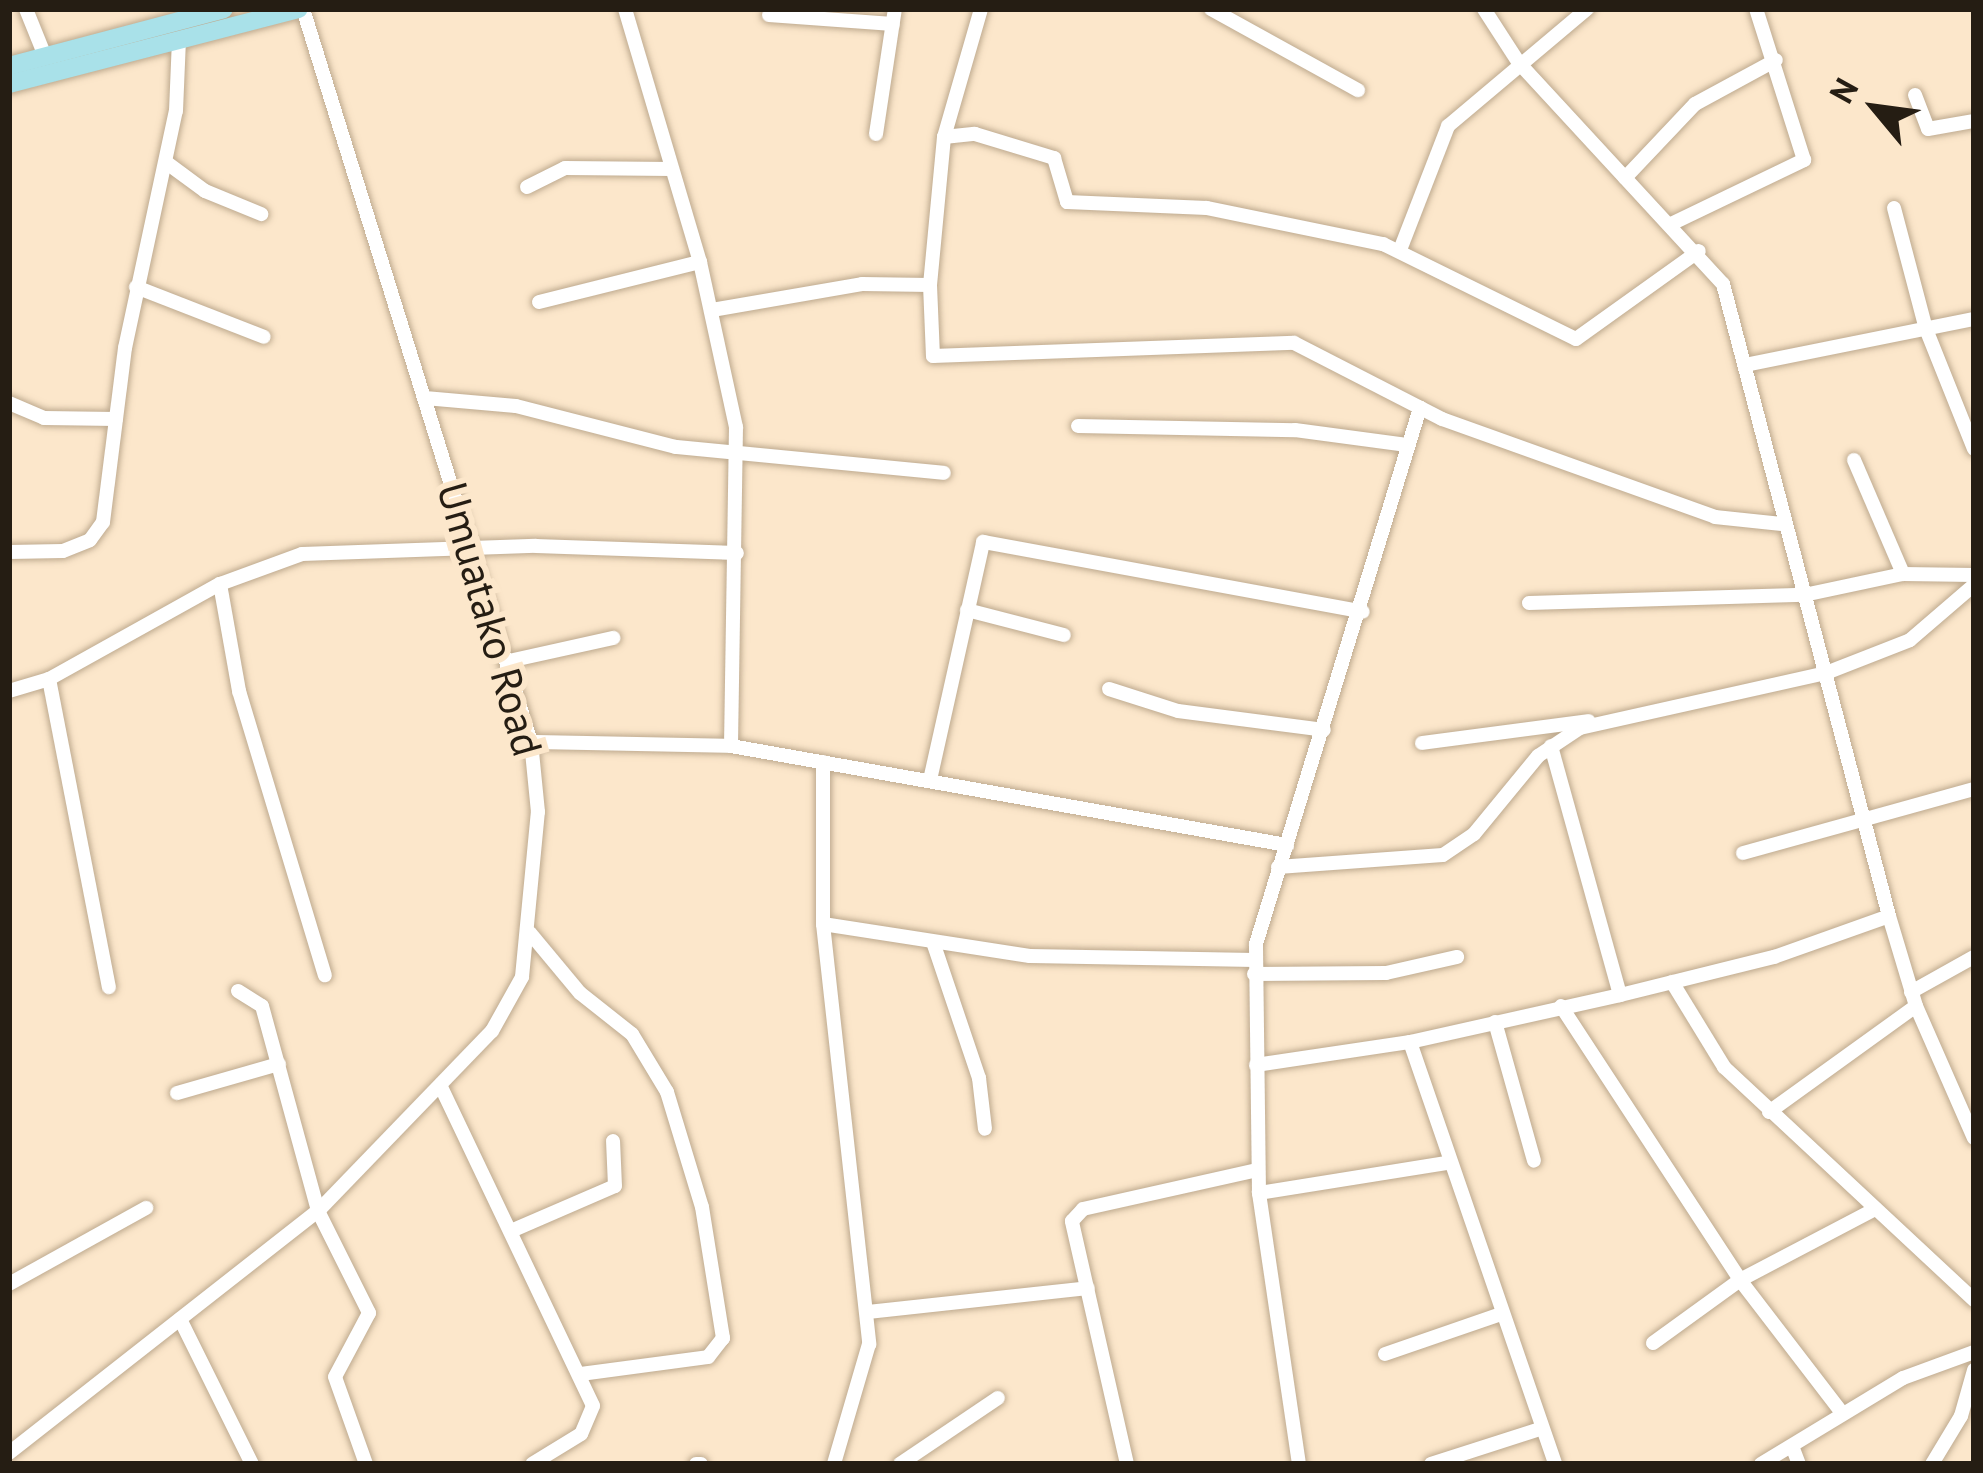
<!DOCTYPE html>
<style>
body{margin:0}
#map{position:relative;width:1983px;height:1473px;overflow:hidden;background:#fce7cb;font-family:"PT Sans",sans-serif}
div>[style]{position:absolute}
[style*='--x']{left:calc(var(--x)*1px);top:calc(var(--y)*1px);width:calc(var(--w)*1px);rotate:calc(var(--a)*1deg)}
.roads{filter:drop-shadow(0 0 3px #beaa8f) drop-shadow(0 0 3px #beaa8f)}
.minor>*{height:14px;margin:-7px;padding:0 7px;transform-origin:7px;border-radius:7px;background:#fff}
.major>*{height:18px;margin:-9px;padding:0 9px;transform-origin:9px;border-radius:9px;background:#a9e1e9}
span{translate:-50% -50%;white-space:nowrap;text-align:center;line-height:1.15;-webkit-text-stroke:12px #fce7cb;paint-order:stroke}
.street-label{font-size:42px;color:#251d13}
.frame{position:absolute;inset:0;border:12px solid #251d13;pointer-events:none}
.north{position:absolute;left:1815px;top:48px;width:120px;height:120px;-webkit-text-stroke:9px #fce7cb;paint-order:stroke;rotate:299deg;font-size:33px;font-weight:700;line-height:48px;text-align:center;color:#251d13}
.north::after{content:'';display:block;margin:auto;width:42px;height:54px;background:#251d13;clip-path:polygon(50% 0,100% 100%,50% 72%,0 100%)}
</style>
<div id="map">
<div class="roads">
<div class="minor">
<div style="--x:26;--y:9;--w:51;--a:68"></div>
<div style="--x:625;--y:9;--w:264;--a:73.5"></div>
<div style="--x:700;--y:262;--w:169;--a:77.7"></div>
<div style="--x:736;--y:427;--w:319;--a:90.9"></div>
<div style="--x:981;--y:9;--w:133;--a:106.1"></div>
<div style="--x:944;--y:137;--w:149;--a:95.4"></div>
<div style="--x:930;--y:285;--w:71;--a:87.6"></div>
<div style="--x:933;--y:356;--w:361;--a:-2.1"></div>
<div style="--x:1294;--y:343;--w:166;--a:27.2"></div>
<div style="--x:1442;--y:419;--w:290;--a:19.7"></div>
<div style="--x:1715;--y:517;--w:67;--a:6"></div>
<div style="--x:1211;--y:9;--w:168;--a:28.9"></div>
<div style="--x:1484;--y:9;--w:64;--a:57.1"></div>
<div style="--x:1519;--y:63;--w:301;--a:47.3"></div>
<div style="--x:1723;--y:284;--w:653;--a:75.28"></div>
<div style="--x:1889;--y:916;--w:94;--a:73.3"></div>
<div style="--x:1916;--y:1006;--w:144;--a:66.3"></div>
<div style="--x:769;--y:15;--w:124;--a:4.2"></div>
<div style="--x:1915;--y:95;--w:36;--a:69"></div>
<div style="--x:1928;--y:129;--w:47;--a:-9.9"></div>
<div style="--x:876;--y:134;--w:126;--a:-81.4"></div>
<div style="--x:944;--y:137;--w:31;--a:-6"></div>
<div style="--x:975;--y:134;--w:83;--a:16.9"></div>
<div style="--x:1054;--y:158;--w:46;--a:73.5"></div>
<div style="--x:1067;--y:202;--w:140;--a:2.5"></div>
<div style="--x:1207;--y:208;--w:180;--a:11.6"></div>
<div style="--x:1383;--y:244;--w:215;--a:26.2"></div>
<div style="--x:1576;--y:339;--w:151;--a:-35.6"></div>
<div style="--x:167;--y:163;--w:47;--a:36.4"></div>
<div style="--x:205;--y:191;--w:61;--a:22.3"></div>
<div style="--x:1625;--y:178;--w:102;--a:-46.6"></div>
<div style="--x:1695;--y:104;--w:92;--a:-28.5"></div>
<div style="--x:527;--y:187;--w:42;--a:-26.6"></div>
<div style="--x:565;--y:168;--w:107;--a:0.5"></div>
<div style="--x:1894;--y:208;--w:125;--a:75.2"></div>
<div style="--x:1926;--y:329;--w:129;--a:68.2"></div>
<div style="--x:1671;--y:224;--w:148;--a:-25.7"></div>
<div style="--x:1804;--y:160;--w:158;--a:-107.6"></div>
<div style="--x:1400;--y:250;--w:133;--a:-68.8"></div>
<div style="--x:1448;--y:126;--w:182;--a:-40.1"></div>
<div style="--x:136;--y:287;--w:137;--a:21.3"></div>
<div style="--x:539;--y:302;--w:166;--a:-14"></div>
<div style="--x:712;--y:310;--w:152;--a:-9.8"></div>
<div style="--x:862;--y:284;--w:68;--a:0.8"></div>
<div style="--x:1750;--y:364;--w:228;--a:-11.4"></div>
<div style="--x:425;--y:398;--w:91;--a:5"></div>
<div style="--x:516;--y:406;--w:165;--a:14.4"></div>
<div style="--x:676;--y:447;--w:269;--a:5.5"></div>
<div style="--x:9;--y:403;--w:38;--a:23"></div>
<div style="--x:44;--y:418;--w:72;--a:0.8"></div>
<div style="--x:1078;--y:426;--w:217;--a:1.1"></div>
<div style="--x:1295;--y:430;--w:113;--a:7.6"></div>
<div style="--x:1854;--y:460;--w:124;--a:66.7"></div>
<div style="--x:9;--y:552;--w:54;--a:-1.1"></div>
<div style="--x:63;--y:551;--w:29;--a:-22"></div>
<div style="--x:90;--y:540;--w:22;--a:-54"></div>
<div style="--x:103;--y:522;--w:175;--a:-82.8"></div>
<div style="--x:125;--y:348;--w:242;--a:-77.9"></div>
<div style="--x:176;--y:111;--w:71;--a:-87.6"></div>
<div style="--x:220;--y:584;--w:109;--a:79.9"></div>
<div style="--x:239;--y:691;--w:297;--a:73.2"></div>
<div style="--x:1529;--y:603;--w:275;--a:-1.7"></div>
<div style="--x:1804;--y:595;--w:101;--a:-12"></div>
<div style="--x:1903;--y:574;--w:71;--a:0.8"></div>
<div style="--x:967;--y:610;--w:100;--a:14.5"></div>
<div style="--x:509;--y:661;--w:107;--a:-12.5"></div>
<div style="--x:49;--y:679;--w:314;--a:79"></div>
<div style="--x:1109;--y:689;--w:72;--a:17.7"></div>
<div style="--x:1178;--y:711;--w:147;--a:7.4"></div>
<div style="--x:9;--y:691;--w:42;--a:-16.7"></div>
<div style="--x:49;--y:679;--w:196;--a:-29.1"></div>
<div style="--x:220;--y:584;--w:87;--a:-20.1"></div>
<div style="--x:302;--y:554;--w:234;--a:-2"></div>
<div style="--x:536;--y:546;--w:201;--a:2"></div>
<div style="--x:531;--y:742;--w:200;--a:1.1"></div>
<div style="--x:731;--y:746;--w:565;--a:10.1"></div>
<div style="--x:1422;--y:743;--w:168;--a:-7.5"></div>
<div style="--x:1551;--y:746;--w:258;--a:74.5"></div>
<div style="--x:823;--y:762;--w:162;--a:90"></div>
<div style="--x:823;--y:924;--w:423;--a:83.7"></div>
<div style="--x:869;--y:1344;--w:125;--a:106.3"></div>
<div style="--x:930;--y:780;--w:244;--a:-77.4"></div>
<div style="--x:983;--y:542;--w:386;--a:10.4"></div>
<div style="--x:1743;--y:853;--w:240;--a:-15.5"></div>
<div style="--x:1278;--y:867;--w:165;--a:-4.2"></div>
<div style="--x:1443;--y:855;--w:37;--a:-34"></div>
<div style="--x:1474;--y:834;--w:101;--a:-50.6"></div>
<div style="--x:1538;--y:756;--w:50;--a:-33.7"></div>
<div style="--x:1580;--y:728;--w:252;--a:-12.6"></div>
<div style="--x:1826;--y:673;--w:90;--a:-21.4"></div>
<div style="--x:1910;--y:640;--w:84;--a:-40.7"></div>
<div style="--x:823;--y:924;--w:209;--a:8.8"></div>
<div style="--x:1030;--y:956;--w:225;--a:1"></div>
<div style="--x:530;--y:933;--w:78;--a:50.2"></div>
<div style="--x:580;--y:993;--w:66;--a:38.3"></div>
<div style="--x:632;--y:1034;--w:68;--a:58.9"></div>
<div style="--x:667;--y:1092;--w:120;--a:73.1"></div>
<div style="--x:702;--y:1207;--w:133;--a:80.9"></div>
<div style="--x:723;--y:1338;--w:24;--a:128"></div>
<div style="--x:708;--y:1357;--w:129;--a:172.4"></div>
<div style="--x:933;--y:942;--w:144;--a:71.3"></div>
<div style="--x:979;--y:1078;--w:51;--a:83.3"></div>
<div style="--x:1254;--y:974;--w:132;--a:-0.4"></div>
<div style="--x:1386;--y:973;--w:73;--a:-12.7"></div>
<div style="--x:1672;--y:982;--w:100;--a:58.5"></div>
<div style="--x:1724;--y:1067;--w:342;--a:43"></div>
<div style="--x:238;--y:991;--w:28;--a:32"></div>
<div style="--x:262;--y:1006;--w:213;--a:74.7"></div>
<div style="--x:318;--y:1211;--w:114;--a:63.4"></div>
<div style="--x:369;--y:1313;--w:72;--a:118"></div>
<div style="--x:335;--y:1377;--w:92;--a:70.4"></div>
<div style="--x:1911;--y:992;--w:72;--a:-29.1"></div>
<div style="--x:1561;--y:1006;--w:327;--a:56.8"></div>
<div style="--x:1740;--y:1280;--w:168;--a:52.5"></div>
<div style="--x:1495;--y:1022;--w:144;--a:74.3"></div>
<div style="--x:1410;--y:1042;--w:446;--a:71"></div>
<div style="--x:1256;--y:1065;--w:156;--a:-8.5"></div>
<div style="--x:1410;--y:1042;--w:215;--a:-12.6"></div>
<div style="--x:1620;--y:995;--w:159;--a:-13.9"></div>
<div style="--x:1774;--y:957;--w:122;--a:-19.6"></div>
<div style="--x:441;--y:1087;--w:353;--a:64.5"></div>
<div style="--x:593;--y:1406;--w:30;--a:113"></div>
<div style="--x:581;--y:1434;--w:57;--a:148.5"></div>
<div style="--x:177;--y:1093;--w:106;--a:-15.9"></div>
<div style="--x:1769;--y:1112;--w:181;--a:-35.8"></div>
<div style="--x:1259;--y:1193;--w:189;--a:-9.1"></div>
<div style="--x:511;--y:1231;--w:113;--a:-23.4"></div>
<div style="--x:615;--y:1186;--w:45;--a:-92.5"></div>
<div style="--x:9;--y:1284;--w:157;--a:-29"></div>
<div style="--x:868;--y:1312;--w:221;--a:-6.2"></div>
<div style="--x:180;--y:1319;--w:162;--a:63.6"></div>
<div style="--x:1653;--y:1343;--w:107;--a:-35.9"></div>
<div style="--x:1740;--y:1280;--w:153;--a:-27.7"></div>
<div style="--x:1385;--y:1354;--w:120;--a:-19"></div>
<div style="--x:1792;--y:1446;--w:19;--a:69"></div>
<div style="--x:9;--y:1453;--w:392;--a:-38.1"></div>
<div style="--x:318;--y:1211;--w:250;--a:-46"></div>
<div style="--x:492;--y:1031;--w:62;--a:-60.9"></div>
<div style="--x:522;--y:977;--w:166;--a:-84.5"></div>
<div style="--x:538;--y:812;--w:70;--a:-95.7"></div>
<div style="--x:531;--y:742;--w:768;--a:-107.28"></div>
<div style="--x:696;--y:1464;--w:5;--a:0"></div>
<div style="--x:900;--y:1464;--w:118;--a:-34"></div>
<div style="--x:1127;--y:1464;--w:249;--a:-102.8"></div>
<div style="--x:1072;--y:1221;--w:16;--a:-47"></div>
<div style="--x:1083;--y:1209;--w:179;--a:-12.6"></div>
<div style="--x:1299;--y:1464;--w:274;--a:-98.4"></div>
<div style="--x:1259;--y:1193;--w:249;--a:-90.7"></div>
<div style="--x:1256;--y:944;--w:561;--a:-72.99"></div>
<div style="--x:1431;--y:1464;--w:114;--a:-17.8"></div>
<div style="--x:1761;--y:1464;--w:166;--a:-31.2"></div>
<div style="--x:1903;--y:1378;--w:76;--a:-20.1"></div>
<div style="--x:1932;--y:1464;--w:56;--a:-58.9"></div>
<div style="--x:1961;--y:1416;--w:48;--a:-74.2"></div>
</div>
<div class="major">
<div style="--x:9;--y:66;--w:222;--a:-14.8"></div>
<div style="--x:9;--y:84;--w:299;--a:-14.5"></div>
</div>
</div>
<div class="street-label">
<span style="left:490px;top:619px;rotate:74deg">Umuatako Road</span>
</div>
<div class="frame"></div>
<div class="north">N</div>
</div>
